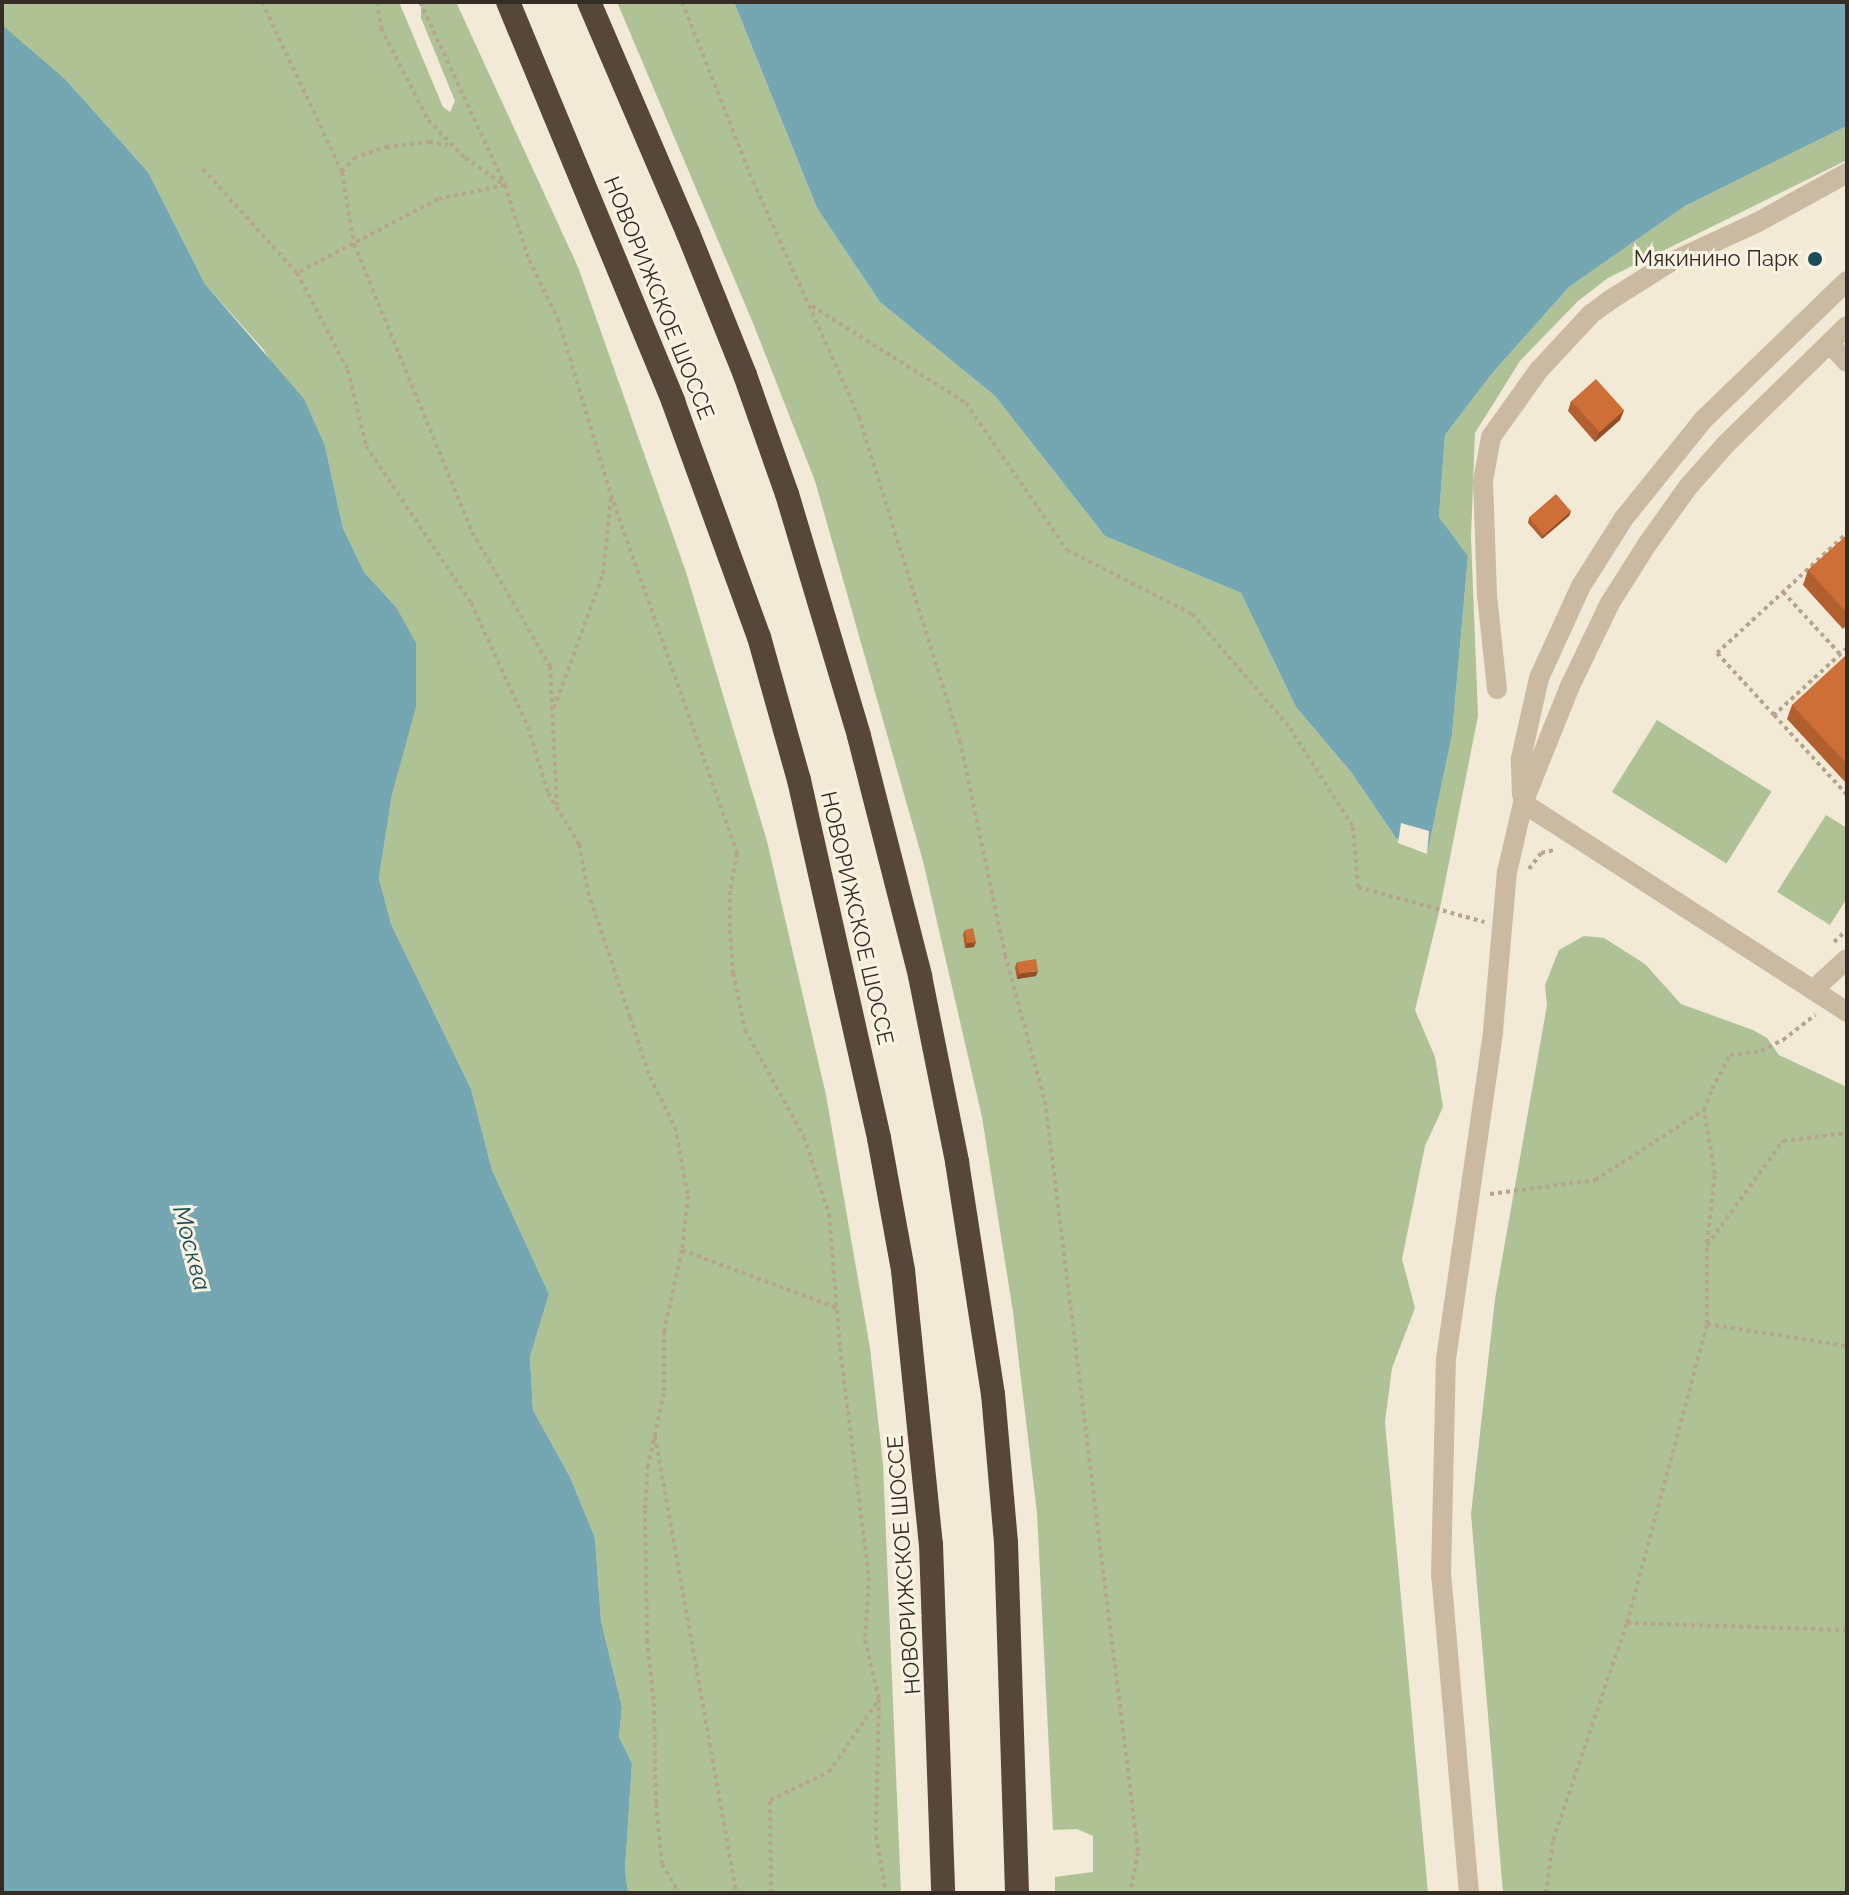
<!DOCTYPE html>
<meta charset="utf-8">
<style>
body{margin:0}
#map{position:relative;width:1849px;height:1895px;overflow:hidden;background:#f3e9d7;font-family:Raleway,sans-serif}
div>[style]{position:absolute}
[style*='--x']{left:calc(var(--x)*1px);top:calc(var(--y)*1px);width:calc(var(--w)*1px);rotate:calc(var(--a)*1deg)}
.green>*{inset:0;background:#aec296;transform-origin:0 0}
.water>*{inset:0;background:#74a7b1}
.pier>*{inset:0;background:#f3e9d7}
.path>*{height:4px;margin-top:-2px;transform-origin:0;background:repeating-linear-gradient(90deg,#b7a48c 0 4px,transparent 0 8px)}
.minor>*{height:20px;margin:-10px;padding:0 10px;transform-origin:10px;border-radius:10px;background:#cbbaa2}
.highway>*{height:24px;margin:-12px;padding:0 12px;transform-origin:12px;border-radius:12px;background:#57473b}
.wall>*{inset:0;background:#b25f30}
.shaded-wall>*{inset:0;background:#914e27}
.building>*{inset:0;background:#cf6f38;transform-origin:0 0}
.dots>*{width:22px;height:22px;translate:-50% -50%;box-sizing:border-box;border:4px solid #faf2e3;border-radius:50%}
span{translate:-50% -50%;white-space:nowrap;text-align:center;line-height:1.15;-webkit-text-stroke:6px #faf2e3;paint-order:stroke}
.poi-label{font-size:22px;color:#352c25}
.right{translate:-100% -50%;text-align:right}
.street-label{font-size:22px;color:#352c25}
.water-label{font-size:24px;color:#184d59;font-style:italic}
.frame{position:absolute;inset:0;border:4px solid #352c25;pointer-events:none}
</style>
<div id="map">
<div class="green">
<div style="clip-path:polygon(2px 2px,399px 2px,443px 107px,450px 112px,455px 101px,421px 18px,421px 2px,456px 2px,578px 267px,686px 572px,767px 841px,826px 1095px,870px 1348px,883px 1464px,901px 1893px,628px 1893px,625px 1870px,632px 1763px,619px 1737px,622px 1707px,601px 1621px,595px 1538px,570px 1477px,533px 1410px,530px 1357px,549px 1294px,492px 1170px,471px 1089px,391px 924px,379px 878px,392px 794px,396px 607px,364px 572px,343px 528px,325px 446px,263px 349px,205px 284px,148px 172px,66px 80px,9px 34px,2px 25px)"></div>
<div style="clip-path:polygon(617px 2px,734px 2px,817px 208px,880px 302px,995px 396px,1105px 536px,1241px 593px,1296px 707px,1351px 772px,1396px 838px,1428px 850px,1452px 735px,1468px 556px,1439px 517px,1445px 435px,1494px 371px,1569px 287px,1685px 206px,1847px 126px,1847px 160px,1608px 278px,1578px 301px,1520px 361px,1475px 433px,1471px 537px,1478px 716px,1440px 908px,1415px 1010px,1435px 1057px,1443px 1107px,1425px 1146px,1402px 1259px,1415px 1308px,1392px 1368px,1385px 1422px,1428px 1893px,1055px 1893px,1055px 1877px,1093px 1872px,1093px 1836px,1077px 1829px,1053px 1830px,1037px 1513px,1013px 1312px,982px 1117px,923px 861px,815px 481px,753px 323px)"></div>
<div style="left:1657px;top:720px;width:135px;height:85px;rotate:32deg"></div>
<div style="clip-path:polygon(1826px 815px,1847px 828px,1847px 898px,1830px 925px,1777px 892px)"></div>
<div style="clip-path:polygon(1584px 936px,1604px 938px,1645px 964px,1681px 1004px,1753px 1030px,1767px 1038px,1779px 1055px,1847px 1087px,1847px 1893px,1503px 1893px,1471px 1514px,1495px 1299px,1547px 1005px,1545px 985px,1559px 950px)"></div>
</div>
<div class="water">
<div style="clip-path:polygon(734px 2px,1847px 2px,1847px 126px,1685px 206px,1569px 287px,1494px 371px,1445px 435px,1439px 517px,1468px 556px,1452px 735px,1428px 850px,1396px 838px,1351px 772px,1296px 707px,1241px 593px,1105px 536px,995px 396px,880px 302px,817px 208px)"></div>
<div style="clip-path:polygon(2px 25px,66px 80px,148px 172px,205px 284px,304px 399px,325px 446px,343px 528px,364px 572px,396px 607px,416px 643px,416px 707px,392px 794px,379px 878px,391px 924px,471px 1089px,492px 1170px,549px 1294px,530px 1357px,533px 1410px,570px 1477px,595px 1538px,601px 1621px,622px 1707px,619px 1737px,632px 1763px,625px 1870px,628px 1893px,2px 1893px)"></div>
</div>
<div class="pier">
<div style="clip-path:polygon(1401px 823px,1429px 831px,1427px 854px,1398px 843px)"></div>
</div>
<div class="path">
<div style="--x:262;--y:2;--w:188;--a:64.8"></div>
<div style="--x:342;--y:172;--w:73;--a:80.5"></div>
<div style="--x:354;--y:244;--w:311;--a:67.7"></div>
<div style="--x:472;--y:532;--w:155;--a:59.8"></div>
<div style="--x:550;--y:666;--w:139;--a:87.1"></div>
<div style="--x:377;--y:2;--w:26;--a:81"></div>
<div style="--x:381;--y:28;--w:103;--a:62.9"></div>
<div style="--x:428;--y:120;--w:53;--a:45.8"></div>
<div style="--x:465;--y:158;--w:46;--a:34.4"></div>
<div style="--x:420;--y:2;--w:202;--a:65.1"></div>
<div style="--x:505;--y:185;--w:79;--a:72.3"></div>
<div style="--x:529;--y:260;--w:66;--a:63.8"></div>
<div style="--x:558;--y:319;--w:184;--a:73.2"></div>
<div style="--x:611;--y:495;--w:380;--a:70.6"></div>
<div style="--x:737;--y:853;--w:39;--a:100"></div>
<div style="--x:730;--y:891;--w:39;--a:90"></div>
<div style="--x:730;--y:930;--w:43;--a:86"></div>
<div style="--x:733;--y:973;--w:58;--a:78.1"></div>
<div style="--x:745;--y:1030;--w:122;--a:61.1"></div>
<div style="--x:804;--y:1137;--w:81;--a:72"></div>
<div style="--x:829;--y:1214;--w:134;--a:85.3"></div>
<div style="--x:840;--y:1348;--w:231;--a:82.8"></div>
<div style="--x:869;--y:1577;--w:63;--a:93.6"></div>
<div style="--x:865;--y:1640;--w:61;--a:76.7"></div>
<div style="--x:879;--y:1699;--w:137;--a:91.3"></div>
<div style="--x:876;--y:1836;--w:58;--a:80"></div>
<div style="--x:682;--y:2;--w:193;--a:68.4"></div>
<div style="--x:753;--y:181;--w:259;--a:65.8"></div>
<div style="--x:859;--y:417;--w:339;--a:72.7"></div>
<div style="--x:960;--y:741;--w:219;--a:78.1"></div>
<div style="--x:1005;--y:955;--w:151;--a:74.7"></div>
<div style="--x:1045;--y:1101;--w:757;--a:82.94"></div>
<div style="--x:1138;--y:1852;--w:42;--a:101"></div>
<div style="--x:203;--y:169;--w:140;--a:47.9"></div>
<div style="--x:342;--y:172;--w:18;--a:-49"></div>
<div style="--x:354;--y:158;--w:34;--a:-19"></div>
<div style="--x:386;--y:147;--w:43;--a:-6.6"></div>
<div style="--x:429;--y:142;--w:19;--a:9"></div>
<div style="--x:505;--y:185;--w:68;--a:168.2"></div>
<div style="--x:438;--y:199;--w:159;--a:152.3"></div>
<div style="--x:297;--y:273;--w:110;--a:62.3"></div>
<div style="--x:348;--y:370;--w:78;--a:76.7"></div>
<div style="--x:366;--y:446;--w:189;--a:56.2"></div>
<div style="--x:471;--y:603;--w:136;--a:65.3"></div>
<div style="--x:528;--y:727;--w:69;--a:73.1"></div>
<div style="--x:548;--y:793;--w:60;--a:58.7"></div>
<div style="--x:579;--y:844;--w:49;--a:79.4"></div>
<div style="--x:588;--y:892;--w:132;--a:71.4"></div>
<div style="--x:630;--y:1017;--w:63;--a:71.6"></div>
<div style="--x:650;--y:1077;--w:56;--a:63.4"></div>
<div style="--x:675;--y:1127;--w:70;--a:79.3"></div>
<div style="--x:688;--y:1196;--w:54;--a:96.3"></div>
<div style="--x:682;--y:1250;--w:83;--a:102.5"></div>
<div style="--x:664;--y:1331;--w:62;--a:90"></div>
<div style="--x:664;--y:1393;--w:74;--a:102.5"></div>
<div style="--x:648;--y:1465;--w:45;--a:93.8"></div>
<div style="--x:645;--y:1510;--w:130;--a:89.1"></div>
<div style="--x:647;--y:1640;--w:63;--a:83.7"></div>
<div style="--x:654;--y:1703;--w:101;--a:88.9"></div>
<div style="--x:656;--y:1804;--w:60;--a:84.3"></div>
<div style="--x:662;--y:1864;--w:34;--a:60"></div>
<div style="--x:812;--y:306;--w:182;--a:32.2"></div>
<div style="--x:966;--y:403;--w:178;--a:55.5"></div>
<div style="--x:1067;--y:550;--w:140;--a:27.1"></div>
<div style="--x:1192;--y:614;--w:150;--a:49.3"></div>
<div style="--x:1290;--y:728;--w:117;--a:57.5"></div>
<div style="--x:1353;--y:827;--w:60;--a:85.2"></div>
<div style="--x:1358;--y:887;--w:131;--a:15.5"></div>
<div style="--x:1783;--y:592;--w:84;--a:47.4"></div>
<div style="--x:1847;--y:648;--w:99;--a:137.5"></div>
<div style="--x:1774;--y:715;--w:108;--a:47.6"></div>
<div style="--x:554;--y:708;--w:143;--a:-69.9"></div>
<div style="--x:603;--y:574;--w:76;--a:-84"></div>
<div style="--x:1774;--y:715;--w:84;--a:-132.6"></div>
<div style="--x:1717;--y:653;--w:177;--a:-42.7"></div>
<div style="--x:1529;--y:869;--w:20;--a:-53"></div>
<div style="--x:1541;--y:853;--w:13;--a:-13"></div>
<div style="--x:1834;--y:942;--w:18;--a:-43"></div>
<div style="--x:1490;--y:1194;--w:106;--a:-7.6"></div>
<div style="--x:1595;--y:1180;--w:130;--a:-32.7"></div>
<div style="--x:1707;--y:1243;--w:69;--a:-83.4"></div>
<div style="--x:1715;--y:1174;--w:65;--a:-99.8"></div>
<div style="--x:1704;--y:1110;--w:22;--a:-69"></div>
<div style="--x:1712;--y:1089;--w:38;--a:-62"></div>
<div style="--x:1730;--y:1055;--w:31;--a:-7"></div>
<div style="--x:1761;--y:1051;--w:25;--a:-27"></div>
<div style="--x:1783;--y:1040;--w:41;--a:-38"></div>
<div style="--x:682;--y:1250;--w:165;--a:20.5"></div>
<div style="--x:1707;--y:1324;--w:142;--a:8.9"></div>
<div style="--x:655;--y:1436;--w:464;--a:79.9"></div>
<div style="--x:1627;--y:1623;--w:220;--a:1.8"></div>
<div style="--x:771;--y:1893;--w:93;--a:-90.6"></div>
<div style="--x:770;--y:1800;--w:65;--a:-25.4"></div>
<div style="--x:829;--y:1772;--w:86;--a:-55.4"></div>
<div style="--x:1546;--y:1893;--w:53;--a:-82.5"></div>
<div style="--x:1553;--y:1840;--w:229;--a:-71.2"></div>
<div style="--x:1627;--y:1623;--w:310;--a:-75"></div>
<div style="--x:1707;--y:1324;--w:79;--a:-90"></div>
<div style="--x:1707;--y:1245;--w:129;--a:-53.8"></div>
<div style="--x:1783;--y:1141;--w:64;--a:-7.1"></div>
</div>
<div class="minor">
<div style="--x:1829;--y:343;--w:26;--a:47"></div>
<div style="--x:1497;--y:689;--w:95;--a:-96.1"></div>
<div style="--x:1487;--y:595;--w:114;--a:-92"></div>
<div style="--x:1483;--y:481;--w:45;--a:-79.7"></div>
<div style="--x:1491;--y:437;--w:81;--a:-54.5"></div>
<div style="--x:1538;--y:371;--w:78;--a:-47.1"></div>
<div style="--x:1591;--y:314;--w:24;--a:-36"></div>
<div style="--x:1610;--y:300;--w:67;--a:-32.3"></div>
<div style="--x:1667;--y:264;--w:100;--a:-24.8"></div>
<div style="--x:1758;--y:222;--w:102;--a:-28.8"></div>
<div style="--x:1522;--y:795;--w:37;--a:-92"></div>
<div style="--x:1521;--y:758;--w:82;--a:-77.3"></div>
<div style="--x:1539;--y:678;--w:101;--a:-65.5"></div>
<div style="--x:1581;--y:586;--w:80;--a:-57.7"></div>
<div style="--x:1624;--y:518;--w:126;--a:-51.1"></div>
<div style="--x:1703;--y:420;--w:200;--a:-44"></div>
<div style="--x:1523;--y:803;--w:386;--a:32.8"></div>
<div style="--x:1813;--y:990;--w:46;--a:-42.4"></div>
<div style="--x:1469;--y:1893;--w:318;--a:-95"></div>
<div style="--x:1441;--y:1576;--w:217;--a:-88.7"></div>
<div style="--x:1446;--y:1359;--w:331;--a:-81.8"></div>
<div style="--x:1493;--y:1031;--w:160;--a:-85"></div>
<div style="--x:1507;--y:872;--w:71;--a:-76.9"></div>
<div style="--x:1523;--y:803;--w:126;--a:-68.1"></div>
<div style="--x:1570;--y:686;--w:92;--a:-64.3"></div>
<div style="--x:1610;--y:603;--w:71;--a:-57.7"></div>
<div style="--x:1648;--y:543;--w:69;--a:-54.5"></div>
<div style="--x:1688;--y:487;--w:57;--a:-48.5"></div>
<div style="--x:1726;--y:444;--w:169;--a:-44.3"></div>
</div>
<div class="highway">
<div style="--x:508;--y:2;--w:432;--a:67.5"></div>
<div style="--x:673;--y:401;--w:251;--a:70"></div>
<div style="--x:759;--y:637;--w:148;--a:74.4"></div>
<div style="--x:799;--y:780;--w:367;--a:77.4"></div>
<div style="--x:879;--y:1138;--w:134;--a:79.7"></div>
<div style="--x:903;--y:1270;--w:275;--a:84.2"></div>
<div style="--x:931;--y:1544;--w:349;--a:88"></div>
<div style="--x:589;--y:2;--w:251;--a:66.8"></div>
<div style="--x:688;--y:233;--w:153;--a:68.1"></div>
<div style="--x:745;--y:375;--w:126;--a:70.6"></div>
<div style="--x:787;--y:494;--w:252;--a:73.4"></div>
<div style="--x:859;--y:736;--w:248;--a:75.7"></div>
<div style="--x:920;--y:976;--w:190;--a:78.7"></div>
<div style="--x:957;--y:1162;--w:235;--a:81.2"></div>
<div style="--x:993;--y:1394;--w:149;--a:85"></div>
<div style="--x:1006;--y:1542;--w:351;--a:88.2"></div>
</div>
<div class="wall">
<div style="clip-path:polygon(1571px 401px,1624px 410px,1620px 420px,1595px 442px,1568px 411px)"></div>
<div style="clip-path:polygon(1571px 511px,1569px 516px,1542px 539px,1528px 523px,1529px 518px)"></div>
<div style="clip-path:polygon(1847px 535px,1847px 625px,1843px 629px,1803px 585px,1808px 570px)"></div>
<div style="clip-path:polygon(1847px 658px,1847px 784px,1787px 719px,1792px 705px)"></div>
<div style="clip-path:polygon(965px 930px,974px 947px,965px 948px,963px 934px)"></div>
<div style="clip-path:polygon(1017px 962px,1036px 976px,1017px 979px,1015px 967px)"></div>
</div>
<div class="shaded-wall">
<div style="clip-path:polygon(1624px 410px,1620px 420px,1595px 442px,1599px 432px)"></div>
<div style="clip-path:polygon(1571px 511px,1569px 516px,1542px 539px,1544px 534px)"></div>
<div style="clip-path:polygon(976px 942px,974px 947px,965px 948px,967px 943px)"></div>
<div style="clip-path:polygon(1038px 971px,1036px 976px,1017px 979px,1019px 974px)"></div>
</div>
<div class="building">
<div style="left:1596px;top:379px;width:42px;height:33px;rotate:48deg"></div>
<div style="left:1556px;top:494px;width:23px;height:36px;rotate:49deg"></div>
<div style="clip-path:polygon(1847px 535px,1847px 613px,1808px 570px)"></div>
<div style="clip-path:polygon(1845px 656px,1847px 658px,1847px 764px,1792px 705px)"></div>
<div style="clip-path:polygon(973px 928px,976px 942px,967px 943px,965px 930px)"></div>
<div style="left:1036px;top:959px;width:12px;height:19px;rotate:81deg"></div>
</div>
<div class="dots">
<div style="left:1815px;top:259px;background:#184d59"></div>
</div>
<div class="poi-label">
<span class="right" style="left:1799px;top:259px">Мякинино Парк</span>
</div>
<div class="street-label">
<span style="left:659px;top:298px;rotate:68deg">НОВОРИЖСКОЕ ШОССЕ</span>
<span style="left:857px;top:918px;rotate:77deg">НОВОРИЖСКОЕ ШОССЕ</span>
<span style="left:904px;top:1565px;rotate:-94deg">НОВОРИЖСКОЕ ШОССЕ</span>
</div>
<div class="water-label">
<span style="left:192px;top:1248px;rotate:75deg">Москва</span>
</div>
<div class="frame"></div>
</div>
